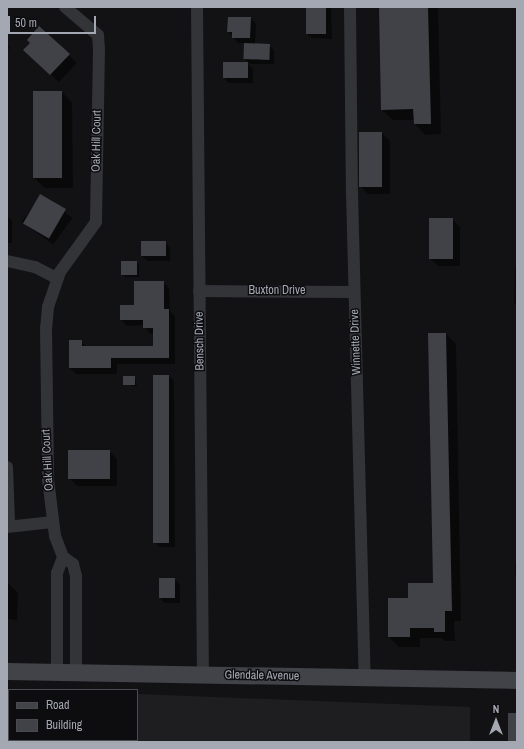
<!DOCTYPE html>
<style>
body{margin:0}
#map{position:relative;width:524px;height:749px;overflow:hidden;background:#121214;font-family:"Archivo Narrow",sans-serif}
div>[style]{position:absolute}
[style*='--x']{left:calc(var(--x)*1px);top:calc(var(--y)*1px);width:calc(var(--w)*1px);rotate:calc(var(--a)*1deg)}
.built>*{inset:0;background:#1e1e21}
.shadow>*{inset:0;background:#0007;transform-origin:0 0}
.building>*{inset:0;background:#414247;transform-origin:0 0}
.minor>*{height:12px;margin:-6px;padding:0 6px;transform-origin:6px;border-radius:6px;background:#333438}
.secondary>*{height:17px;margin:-8.5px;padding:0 8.5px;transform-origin:8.5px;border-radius:8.5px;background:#414348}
span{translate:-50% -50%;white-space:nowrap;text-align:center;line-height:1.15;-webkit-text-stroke:3px #0d0d0f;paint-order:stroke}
.street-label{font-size:12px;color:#a4a8b3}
.frame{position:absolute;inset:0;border:8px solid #a4a8b3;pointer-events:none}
.legend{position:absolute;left:8px;top:689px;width:130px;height:52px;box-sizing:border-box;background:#0d0d0f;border:1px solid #494b51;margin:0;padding:5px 7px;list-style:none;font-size:12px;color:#a4a8b3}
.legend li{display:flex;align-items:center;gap:8px;height:20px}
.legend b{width:20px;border:1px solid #494b51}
.north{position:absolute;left:476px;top:701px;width:40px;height:40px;-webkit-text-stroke:3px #0d0d0f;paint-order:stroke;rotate:0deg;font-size:11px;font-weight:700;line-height:16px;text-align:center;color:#a4a8b3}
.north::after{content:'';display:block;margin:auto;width:14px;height:18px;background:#a4a8b3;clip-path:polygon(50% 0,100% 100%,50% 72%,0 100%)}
.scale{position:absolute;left:8px;top:16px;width:88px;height:18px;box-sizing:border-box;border:2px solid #a4a8b3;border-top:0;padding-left:5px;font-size:12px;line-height:14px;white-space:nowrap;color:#a4a8b3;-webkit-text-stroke:3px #0d0d0f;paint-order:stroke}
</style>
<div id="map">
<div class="built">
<div style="clip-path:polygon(7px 689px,28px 690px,9px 690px,9px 740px,137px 740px,137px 694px,470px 707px,470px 742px,7px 742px)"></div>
</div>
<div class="shadow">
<div style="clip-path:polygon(307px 7px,331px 7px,332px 39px,312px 38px,307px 34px)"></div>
<div style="clip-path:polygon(380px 7px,438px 7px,441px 134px,425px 135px,415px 124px,414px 120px,393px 120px,382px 110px)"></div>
<div style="clip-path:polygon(251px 18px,256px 24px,255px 44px,269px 45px,274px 50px,274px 64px,248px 64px,253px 69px,253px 83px,229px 83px,223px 77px,224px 63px,250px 64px,245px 59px,245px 43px,238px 43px,228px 31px)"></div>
<div style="clip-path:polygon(40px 27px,77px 63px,59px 82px,32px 58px,31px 43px)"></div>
<div style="left:7px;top:45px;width:4px;height:25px;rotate:45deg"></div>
<div style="clip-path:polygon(62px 92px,72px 103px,73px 188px,45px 188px,34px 178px)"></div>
<div style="clip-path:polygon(382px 133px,390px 141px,390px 194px,368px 194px,360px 186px)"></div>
<div style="left:41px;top:195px;width:39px;height:33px;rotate:36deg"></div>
<div style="clip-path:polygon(7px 216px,12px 221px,12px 243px,7px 243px)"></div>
<div style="clip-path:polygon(452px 219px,460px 227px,460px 266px,438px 266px,430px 258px)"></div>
<div style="clip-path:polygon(165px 242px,170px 248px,170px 261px,147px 261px,142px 256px)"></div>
<div style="clip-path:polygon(136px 262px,139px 264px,139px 277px,125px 277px,122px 274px)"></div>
<div style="clip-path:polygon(515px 266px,517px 266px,517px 306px,514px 303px)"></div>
<div style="clip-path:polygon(163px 282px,169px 288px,170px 311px,175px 316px,175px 364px,117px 364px,117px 374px,76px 374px,70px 368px,81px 341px,87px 347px,154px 347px,154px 334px,150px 334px,144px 325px,127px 326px,121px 320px)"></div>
<div style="clip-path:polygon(446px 334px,456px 344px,461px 621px,454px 621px,455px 641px,445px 641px,442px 638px,420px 638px,420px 647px,399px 647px,389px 637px,409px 599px,434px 584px)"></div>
<div style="clip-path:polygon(169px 376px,174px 381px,175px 547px,160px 547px,155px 542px)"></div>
<div style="clip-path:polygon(135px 377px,137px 387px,124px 384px)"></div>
<div style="clip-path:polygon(109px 451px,117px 459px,117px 486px,77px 486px,69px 478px)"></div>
<div style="left:515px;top:563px;width:2px;height:14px"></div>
<div style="clip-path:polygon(174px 579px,180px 585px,180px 603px,165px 603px,160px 598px)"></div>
<div style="clip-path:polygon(7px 582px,18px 593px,17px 620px,7px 619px)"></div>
</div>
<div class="building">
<div style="left:306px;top:7px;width:20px;height:27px"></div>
<div style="clip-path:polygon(379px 7px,428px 7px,431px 124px,414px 124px,413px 109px,381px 110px)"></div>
<div style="clip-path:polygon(228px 17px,251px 17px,250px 38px,232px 38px,232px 32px,227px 32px)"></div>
<div style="clip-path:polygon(39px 26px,70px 54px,50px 75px,23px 50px,30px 43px,27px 40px)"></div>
<div style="left:244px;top:43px;width:26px;height:16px;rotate:2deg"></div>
<div style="left:223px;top:62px;width:25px;height:16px"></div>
<div style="left:33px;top:91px;width:29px;height:87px"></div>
<div style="left:359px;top:132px;width:23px;height:55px"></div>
<div style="left:40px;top:194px;width:30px;height:34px;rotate:30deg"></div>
<div style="left:429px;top:218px;width:24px;height:41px"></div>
<div style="left:141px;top:241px;width:25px;height:15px"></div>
<div style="left:121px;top:261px;width:16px;height:14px"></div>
<div style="clip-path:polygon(134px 281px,164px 281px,164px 309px,169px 309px,169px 358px,111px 358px,111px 368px,69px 368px,69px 340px,82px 340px,82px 346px,153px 346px,153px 328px,143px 328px,143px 320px,120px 320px,120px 305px,134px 305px)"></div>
<div style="clip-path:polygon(428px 333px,446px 333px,452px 611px,445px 611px,445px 632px,434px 632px,434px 628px,410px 628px,410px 637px,388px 637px,388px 598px,408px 598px,408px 583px,433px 583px)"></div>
<div style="left:153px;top:375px;width:16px;height:168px"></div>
<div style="left:123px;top:376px;width:12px;height:9px"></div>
<div style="left:68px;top:450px;width:42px;height:29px"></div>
<div style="left:175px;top:578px;width:20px;height:16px;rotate:90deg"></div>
<div style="left:508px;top:713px;width:9px;height:29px"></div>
</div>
<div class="minor">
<div style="--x:65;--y:7;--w:43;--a:40.3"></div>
<div style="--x:98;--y:35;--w:14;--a:86"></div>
<div style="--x:99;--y:49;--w:173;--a:91"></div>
<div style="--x:96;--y:222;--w:62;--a:125.8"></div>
<div style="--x:60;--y:272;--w:37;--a:109"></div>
<div style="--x:48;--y:307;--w:21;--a:95"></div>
<div style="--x:46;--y:328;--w:151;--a:89.2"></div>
<div style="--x:48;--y:479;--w:57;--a:83"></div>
<div style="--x:55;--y:536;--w:22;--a:69"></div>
<div style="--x:63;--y:557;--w:12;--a:35"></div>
<div style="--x:73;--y:564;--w:12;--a:76"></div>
<div style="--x:76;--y:576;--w:96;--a:90"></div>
<div style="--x:197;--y:7;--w:668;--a:89.49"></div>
<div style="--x:350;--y:7;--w:186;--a:89.4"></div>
<div style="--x:352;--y:193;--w:485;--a:88.5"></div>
<div style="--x:7;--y:261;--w:29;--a:12"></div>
<div style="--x:35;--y:267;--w:25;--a:27"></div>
<div style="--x:199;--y:291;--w:155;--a:0.4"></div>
<div style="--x:7;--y:467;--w:54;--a:87.9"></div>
<div style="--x:9;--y:521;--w:5;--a:112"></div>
<div style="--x:7;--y:527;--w:46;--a:-6.2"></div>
<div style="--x:57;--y:672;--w:99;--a:-90"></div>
<div style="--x:57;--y:573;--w:17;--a:-69"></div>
</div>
<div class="secondary">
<div style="--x:7;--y:671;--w:510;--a:1.01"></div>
</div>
<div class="street-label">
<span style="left:97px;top:141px;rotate:-89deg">Oak Hill Court</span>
<span style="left:277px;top:291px">Buxton Drive</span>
<span style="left:200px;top:341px;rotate:-91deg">Bensch Drive</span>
<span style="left:356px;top:342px;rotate:-92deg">Winnette Drive</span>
<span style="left:48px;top:460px;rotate:-93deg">Oak Hill Court</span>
<span style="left:262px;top:676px;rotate:1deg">Glendale Avenue</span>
</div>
<div class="frame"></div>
<ul class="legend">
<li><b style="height:5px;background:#414348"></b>Road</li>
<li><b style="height:11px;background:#414247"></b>Building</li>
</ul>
<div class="north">N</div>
<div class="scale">50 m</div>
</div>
